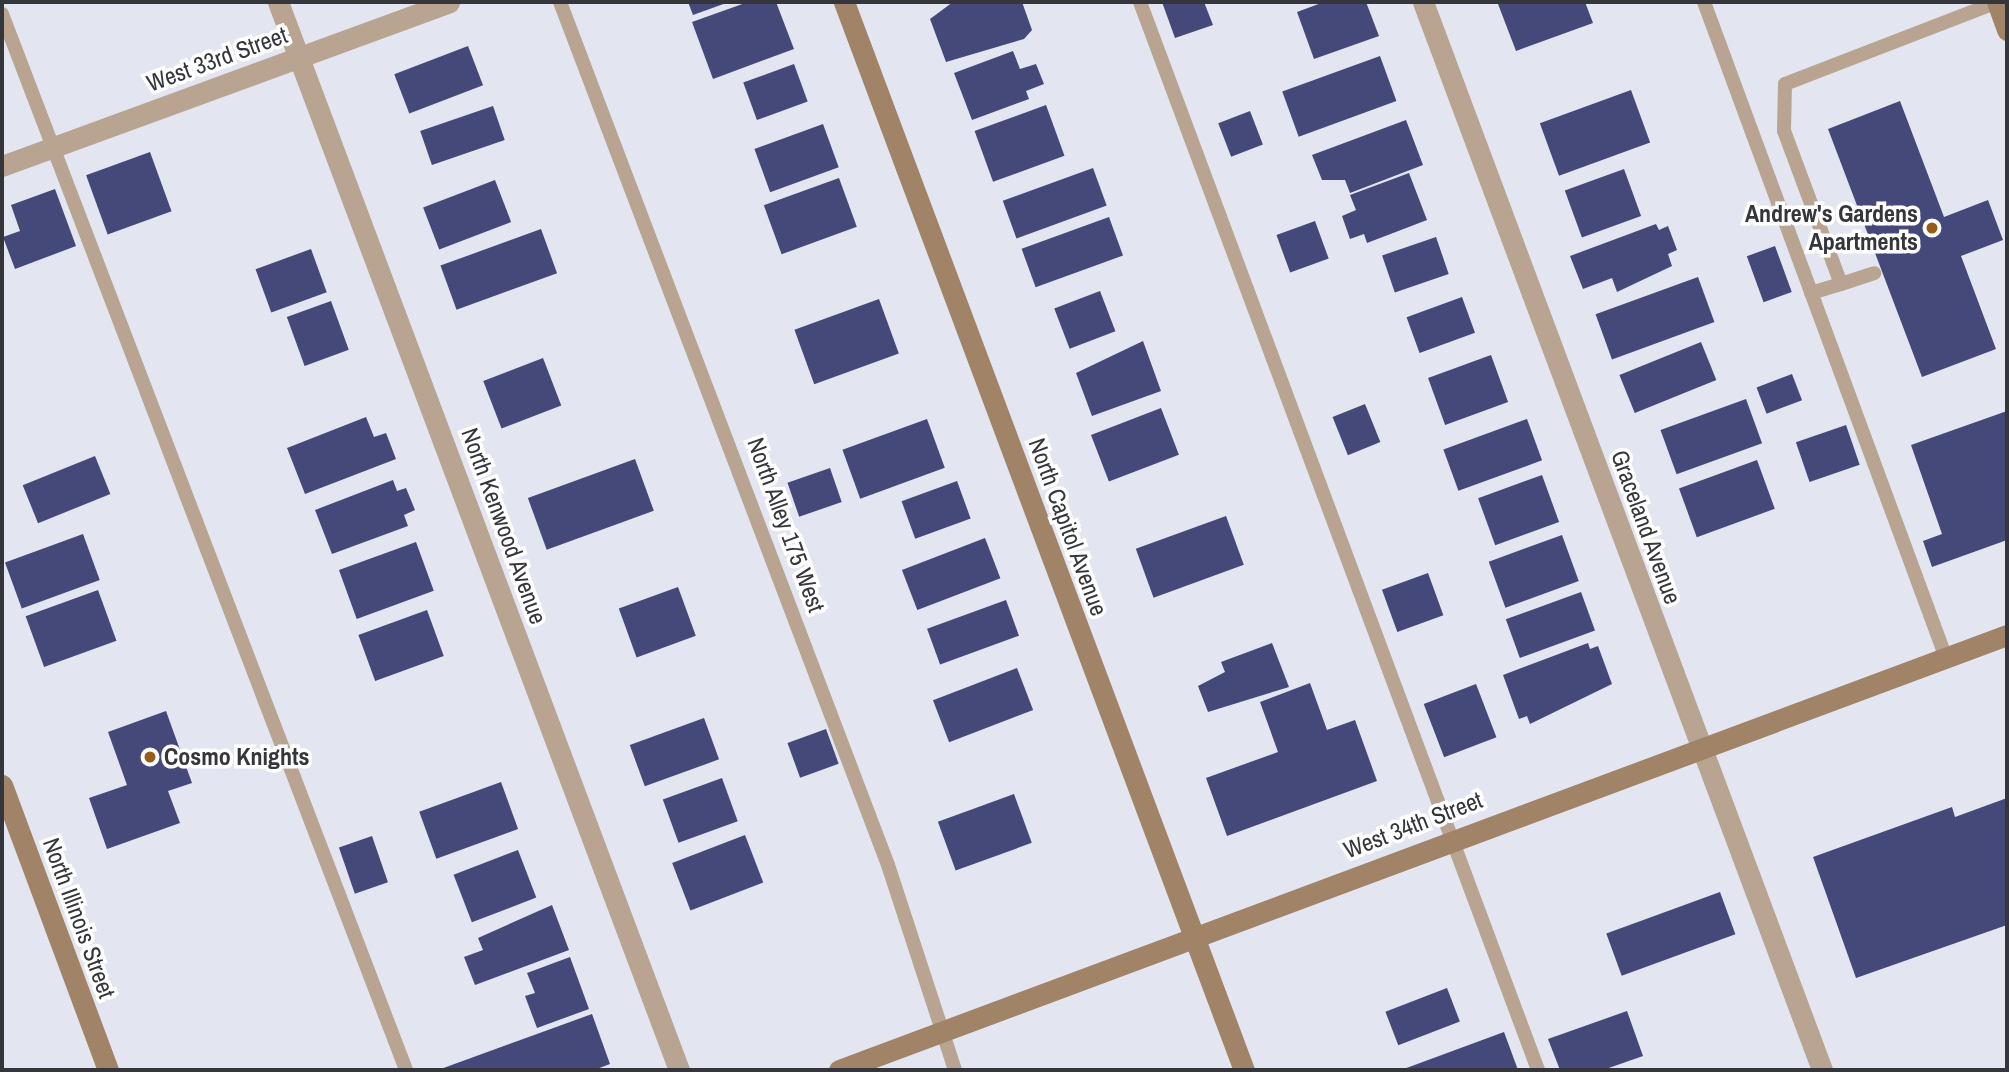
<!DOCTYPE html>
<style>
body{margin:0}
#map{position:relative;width:2009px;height:1072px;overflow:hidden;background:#e3e5f1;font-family:"Archivo Narrow",sans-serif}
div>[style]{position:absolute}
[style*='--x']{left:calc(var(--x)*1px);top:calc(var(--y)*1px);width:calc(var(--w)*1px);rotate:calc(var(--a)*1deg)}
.building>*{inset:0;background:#444979;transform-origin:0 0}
.lane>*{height:14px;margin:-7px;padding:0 7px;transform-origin:7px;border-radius:7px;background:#b8a490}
.street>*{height:21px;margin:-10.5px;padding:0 10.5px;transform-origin:10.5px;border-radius:10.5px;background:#b8a490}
.secondary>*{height:21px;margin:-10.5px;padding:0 10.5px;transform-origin:10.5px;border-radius:10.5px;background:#a18367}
.dots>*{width:19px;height:19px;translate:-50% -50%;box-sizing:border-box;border:4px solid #fff;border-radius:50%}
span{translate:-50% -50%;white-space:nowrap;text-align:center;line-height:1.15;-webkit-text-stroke:7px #fff;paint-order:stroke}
.street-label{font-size:24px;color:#35363b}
.poi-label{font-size:24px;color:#35363b;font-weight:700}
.right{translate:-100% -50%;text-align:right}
.left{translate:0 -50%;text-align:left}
.frame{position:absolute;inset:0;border:4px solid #35363b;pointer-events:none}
</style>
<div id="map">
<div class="building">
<div style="clip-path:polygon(688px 2px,729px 2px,693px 15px)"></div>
<div style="clip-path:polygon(748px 2px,776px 2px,794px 49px,713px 79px,692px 22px)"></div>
<div style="clip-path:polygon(953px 2px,1022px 2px,1032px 30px,1024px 39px,946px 62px,930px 19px)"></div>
<div style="clip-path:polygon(1162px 2px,1204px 2px,1213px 25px,1175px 38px)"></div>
<div style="clip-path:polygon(1324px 2px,1366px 2px,1379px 36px,1314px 59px,1297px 12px)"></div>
<div style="clip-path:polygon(1505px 2px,1585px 2px,1593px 23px,1516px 51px,1498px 4px)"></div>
<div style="left:468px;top:46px;width:42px;height:79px;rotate:69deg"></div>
<div style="clip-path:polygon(1013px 51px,1020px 69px,1036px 64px,1044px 84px,1026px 91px,1029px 99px,972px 120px,954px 73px)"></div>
<div style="left:1380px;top:56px;width:48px;height:104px;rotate:70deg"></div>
<div style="left:794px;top:64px;width:40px;height:54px;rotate:70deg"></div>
<div style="left:1631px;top:90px;width:56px;height:97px;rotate:70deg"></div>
<div style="clip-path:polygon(1900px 101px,1944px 217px,1988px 200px,2003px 240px,1961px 256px,1996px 349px,1922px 377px,1828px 129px)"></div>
<div style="left:1046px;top:105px;width:54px;height:76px;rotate:70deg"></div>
<div style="left:493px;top:106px;width:36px;height:77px;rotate:71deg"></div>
<div style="left:1250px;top:111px;width:36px;height:34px;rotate:69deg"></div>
<div style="clip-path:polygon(1406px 120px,1423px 165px,1350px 193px,1345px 180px,1322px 180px,1312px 155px)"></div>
<div style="left:823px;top:124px;width:46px;height:73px;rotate:70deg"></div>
<div style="left:150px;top:152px;width:63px;height:68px;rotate:70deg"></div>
<div style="left:1093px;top:168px;width:40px;height:96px;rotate:70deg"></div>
<div style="left:1624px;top:169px;width:50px;height:63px;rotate:70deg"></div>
<div style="clip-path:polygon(1409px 173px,1427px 220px,1367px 243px,1364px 234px,1350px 239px,1342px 216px,1356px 210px,1350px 195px)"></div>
<div style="left:839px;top:178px;width:52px;height:80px;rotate:70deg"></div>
<div style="left:495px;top:180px;width:45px;height:77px;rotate:69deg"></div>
<div style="clip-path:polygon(55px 189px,76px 246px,15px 269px,3px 237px,20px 231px,11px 205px)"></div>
<div style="left:1109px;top:217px;width:41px;height:93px;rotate:70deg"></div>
<div style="left:1315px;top:221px;width:40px;height:41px;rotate:70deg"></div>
<div style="clip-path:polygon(1656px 224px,1659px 230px,1668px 226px,1677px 250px,1668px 254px,1672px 266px,1617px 292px,1612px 278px,1583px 289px,1570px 256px)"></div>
<div style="left:541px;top:229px;width:47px;height:107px;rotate:70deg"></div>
<div style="left:1436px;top:237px;width:39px;height:57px;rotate:71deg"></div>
<div style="left:1775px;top:246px;width:49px;height:30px;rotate:70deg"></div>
<div style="left:311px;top:249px;width:46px;height:59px;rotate:70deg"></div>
<div style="left:1698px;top:277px;width:48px;height:109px;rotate:70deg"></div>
<div style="left:1100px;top:291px;width:43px;height:49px;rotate:69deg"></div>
<div style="left:1462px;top:297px;width:38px;height:59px;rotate:70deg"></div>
<div style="left:879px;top:299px;width:58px;height:90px;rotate:70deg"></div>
<div style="left:331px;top:301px;width:52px;height:47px;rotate:70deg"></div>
<div style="clip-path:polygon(1143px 341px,1161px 391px,1092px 416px,1076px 373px)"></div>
<div style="left:1701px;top:342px;width:41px;height:88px;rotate:68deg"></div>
<div style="left:1491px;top:355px;width:50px;height:67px;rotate:70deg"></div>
<div style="left:543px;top:358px;width:51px;height:64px;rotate:69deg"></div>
<div style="left:1792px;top:374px;width:28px;height:38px;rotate:69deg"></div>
<div style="left:1746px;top:399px;width:47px;height:91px;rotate:70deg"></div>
<div style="left:1365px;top:404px;width:41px;height:35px;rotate:68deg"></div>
<div style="left:1161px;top:408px;width:50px;height:75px;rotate:69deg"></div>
<div style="clip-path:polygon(2007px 411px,2007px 540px,1932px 567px,1923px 541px,1942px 534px,1911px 445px)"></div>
<div style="clip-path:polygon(366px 417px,374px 437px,386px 433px,396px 459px,305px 494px,287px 448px)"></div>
<div style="left:927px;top:419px;width:52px;height:90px;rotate:70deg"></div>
<div style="left:1527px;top:419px;width:44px;height:89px;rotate:70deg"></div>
<div style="left:1846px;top:425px;width:42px;height:53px;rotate:71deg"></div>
<div style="left:95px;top:456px;width:41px;height:78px;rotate:68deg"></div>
<div style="left:635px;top:459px;width:55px;height:114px;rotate:70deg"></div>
<div style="left:1757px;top:460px;width:52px;height:83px;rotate:70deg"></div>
<div style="left:830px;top:468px;width:36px;height:45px;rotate:71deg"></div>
<div style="left:1542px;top:475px;width:50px;height:68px;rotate:70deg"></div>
<div style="clip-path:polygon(393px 480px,397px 491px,406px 488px,415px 510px,404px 515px,408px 526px,332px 554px,315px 510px)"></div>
<div style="left:957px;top:481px;width:40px;height:59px;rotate:70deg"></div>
<div style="left:1226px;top:516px;width:52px;height:96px;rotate:70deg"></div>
<div style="left:83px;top:534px;width:49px;height:83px;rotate:70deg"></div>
<div style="left:1562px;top:535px;width:49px;height:78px;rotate:70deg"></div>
<div style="left:985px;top:538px;width:43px;height:89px;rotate:69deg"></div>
<div style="left:416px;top:542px;width:52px;height:82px;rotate:70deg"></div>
<div style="left:1428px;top:573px;width:45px;height:49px;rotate:70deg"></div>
<div style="left:678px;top:587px;width:52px;height:63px;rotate:70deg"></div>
<div style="left:98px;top:590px;width:54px;height:77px;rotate:70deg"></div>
<div style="left:1581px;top:592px;width:41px;height:80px;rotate:70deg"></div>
<div style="left:1006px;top:600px;width:38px;height:84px;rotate:70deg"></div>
<div style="left:427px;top:610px;width:49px;height:73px;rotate:70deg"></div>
<div style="clip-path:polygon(1272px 643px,1289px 687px,1208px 712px,1198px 686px,1225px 672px,1221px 662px)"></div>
<div style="clip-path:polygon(1588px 643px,1590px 649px,1598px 646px,1612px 684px,1530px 724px,1527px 716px,1519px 719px,1503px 675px)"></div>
<div style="left:1017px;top:668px;width:45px;height:90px;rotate:69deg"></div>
<div style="clip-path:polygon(1310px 683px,1327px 730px,1355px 720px,1377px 781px,1227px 836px,1206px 778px,1278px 752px,1260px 702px)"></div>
<div style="left:1476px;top:684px;width:57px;height:56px;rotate:69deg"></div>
<div style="clip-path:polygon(166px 711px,192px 783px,168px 791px,180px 823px,107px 849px,89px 798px,127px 785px,108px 732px)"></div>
<div style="left:704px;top:718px;width:44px;height:79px;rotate:70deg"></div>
<div style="left:826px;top:729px;width:37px;height:41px;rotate:70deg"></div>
<div style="left:722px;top:778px;width:46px;height:63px;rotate:70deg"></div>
<div style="left:501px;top:782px;width:50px;height:87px;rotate:70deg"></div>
<div style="left:1014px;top:794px;width:52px;height:81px;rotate:70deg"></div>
<div style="clip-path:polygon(2007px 798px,2007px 925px,1856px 978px,1813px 857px,1952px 807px,1955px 817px)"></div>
<div style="left:745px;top:835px;width:51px;height:78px;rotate:69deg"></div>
<div style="left:372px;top:836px;width:49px;height:35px;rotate:71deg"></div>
<div style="left:518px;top:850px;width:51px;height:69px;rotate:69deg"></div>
<div style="left:1720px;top:892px;width:45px;height:121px;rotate:70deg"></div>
<div style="clip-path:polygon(552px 905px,569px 950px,475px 985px,464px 957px,483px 950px,478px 938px)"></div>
<div style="clip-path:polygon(570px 957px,589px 1009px,537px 1028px,525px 996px,535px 993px,527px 973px)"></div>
<div style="left:1447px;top:988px;width:36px;height:66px;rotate:69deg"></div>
<div style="clip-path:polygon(1627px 1011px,1643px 1056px,1603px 1070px,1560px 1070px,1548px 1039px)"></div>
<div style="clip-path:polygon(592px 1014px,610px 1064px,594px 1070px,438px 1070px)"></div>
<div style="clip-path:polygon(1504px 1032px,1518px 1070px,1401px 1070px)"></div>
</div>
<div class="lane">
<div style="--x:560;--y:2;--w:923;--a:69.19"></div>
<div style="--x:888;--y:865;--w:216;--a:71.9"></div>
<div style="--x:1140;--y:2;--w:1140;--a:69.56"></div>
<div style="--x:1704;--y:2;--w:699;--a:69.75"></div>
<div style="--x:2;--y:14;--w:1131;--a:69.06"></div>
<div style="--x:1841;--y:284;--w:35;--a:-18"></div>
<div style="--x:1811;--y:293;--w:31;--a:-17"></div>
<div style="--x:1841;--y:284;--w:163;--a:-110.4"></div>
<div style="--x:1784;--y:131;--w:47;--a:-88.8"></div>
<div style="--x:1785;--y:84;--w:227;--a:-21.1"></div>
</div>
<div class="street">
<div style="--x:278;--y:2;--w:1141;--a:69.42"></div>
<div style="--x:1423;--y:2;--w:1140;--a:69.51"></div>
<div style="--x:2;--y:166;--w:476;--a:-20.1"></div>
</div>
<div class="secondary">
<div style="--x:844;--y:2;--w:1140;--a:69.47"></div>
<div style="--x:1997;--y:2;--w:30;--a:70"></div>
<div style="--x:2;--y:785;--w:304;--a:69.6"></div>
<div style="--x:839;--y:1070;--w:1246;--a:-20.43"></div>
</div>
<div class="dots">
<div style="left:1932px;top:228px;background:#965d1a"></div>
<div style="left:150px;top:757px;background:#965d1a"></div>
</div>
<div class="street-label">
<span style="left:217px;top:59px;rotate:-20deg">West 33rd Street</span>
<span style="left:786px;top:525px;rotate:70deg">North Alley 175 West</span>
<span style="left:504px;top:526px;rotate:70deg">North Kenwood Avenue</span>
<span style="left:1068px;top:527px;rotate:70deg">North Capitol Avenue</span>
<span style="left:1646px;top:527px;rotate:70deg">Graceland Avenue</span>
<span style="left:1413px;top:825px;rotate:-21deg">West 34th Street</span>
<span style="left:79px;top:918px;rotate:70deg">North Illinois Street</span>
</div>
<div class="poi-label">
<span class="right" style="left:1918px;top:228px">Andrew's Gardens<br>Apartments</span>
<span class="left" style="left:164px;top:757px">Cosmo Knights</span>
</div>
<div class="frame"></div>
</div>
